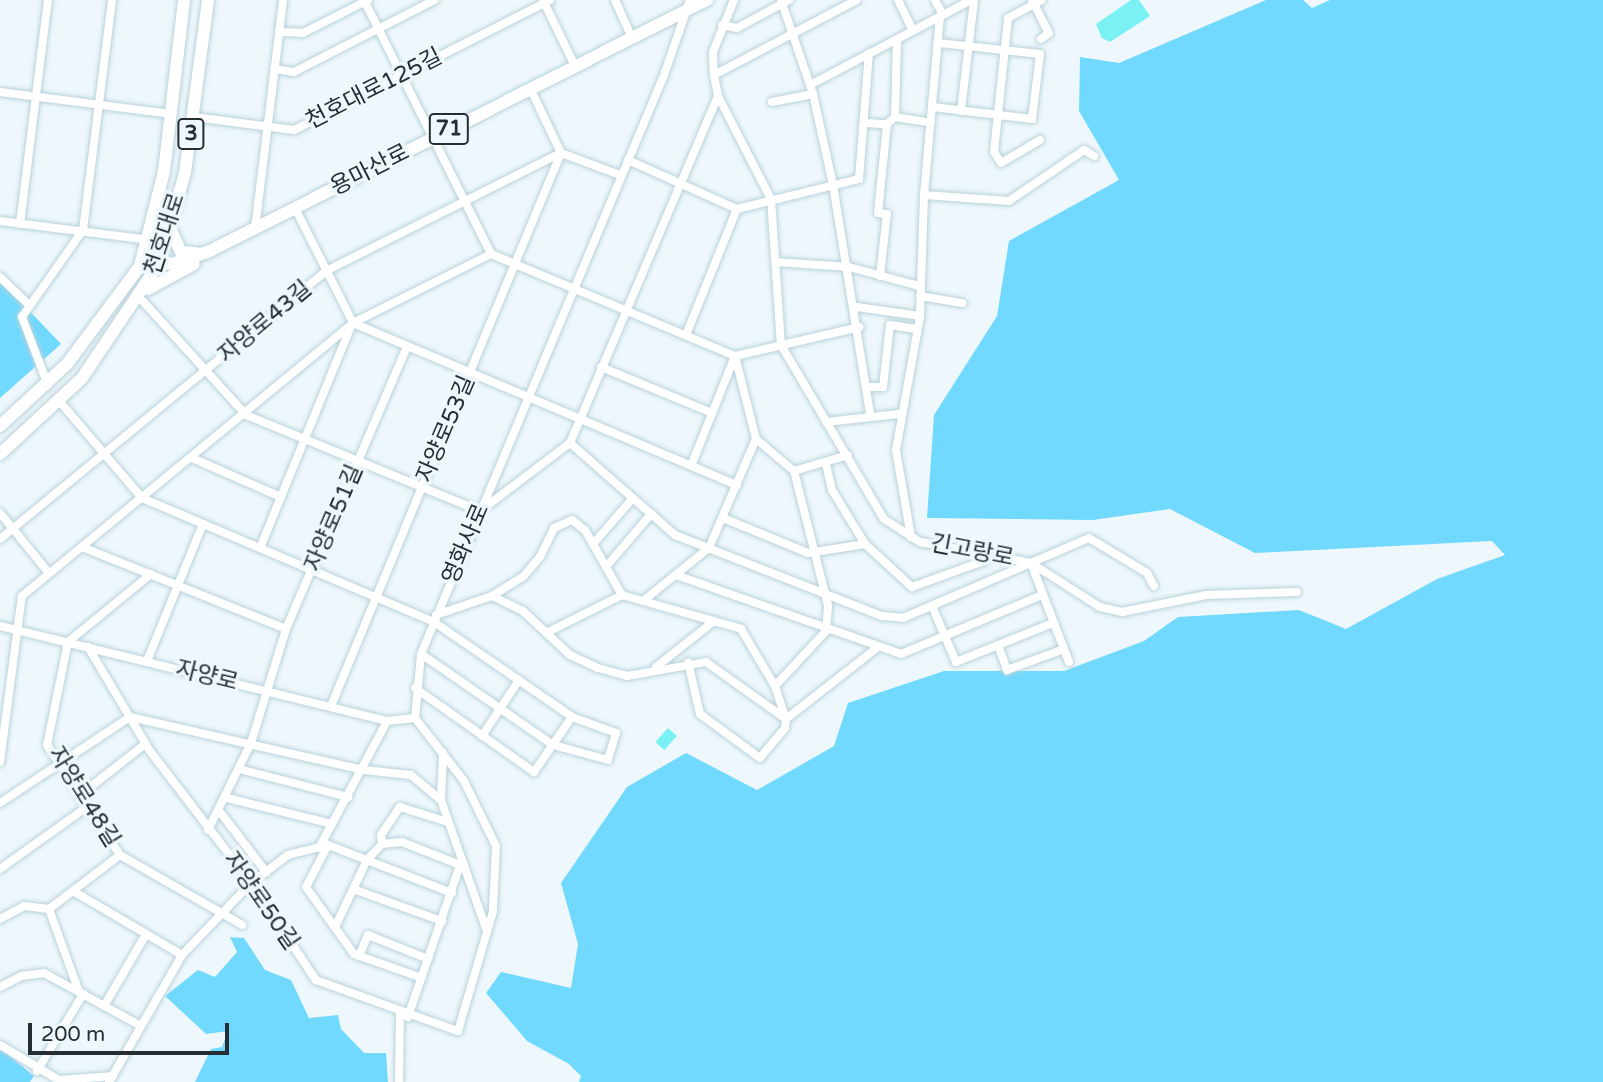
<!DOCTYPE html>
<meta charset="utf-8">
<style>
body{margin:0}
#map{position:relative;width:1603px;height:1082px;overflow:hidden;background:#eef8fc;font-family:"Varela Round","Noto Sans KR",sans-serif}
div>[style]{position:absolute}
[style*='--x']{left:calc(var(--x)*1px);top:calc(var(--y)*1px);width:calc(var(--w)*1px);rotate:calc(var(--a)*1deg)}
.green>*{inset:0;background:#71d9fd}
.building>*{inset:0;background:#7af2f5;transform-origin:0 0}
.roads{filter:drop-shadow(0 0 2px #b9d2db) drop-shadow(0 0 2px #b9d2db)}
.street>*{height:8px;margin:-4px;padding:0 4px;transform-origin:4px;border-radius:4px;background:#fff}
.primary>*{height:12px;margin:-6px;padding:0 6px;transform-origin:6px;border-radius:6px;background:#fff}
span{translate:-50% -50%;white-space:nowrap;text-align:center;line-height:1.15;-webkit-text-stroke:7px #eef8fc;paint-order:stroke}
.shield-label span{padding:2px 5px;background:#eef8fc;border:2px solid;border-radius:5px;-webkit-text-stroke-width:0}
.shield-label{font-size:21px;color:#252f33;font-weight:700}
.street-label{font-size:23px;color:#252f33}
.scale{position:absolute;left:28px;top:1023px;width:201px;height:32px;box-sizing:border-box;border:4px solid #252f33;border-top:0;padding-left:9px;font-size:21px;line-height:24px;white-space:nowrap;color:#252f33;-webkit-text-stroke:5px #eef8fc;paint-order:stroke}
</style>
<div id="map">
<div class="green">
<div style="clip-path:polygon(1266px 0,1303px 0,1312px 8px,1330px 0,1603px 0,1603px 1082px,579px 1082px,581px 1076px,569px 1064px,527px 1041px,486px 993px,501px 972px,571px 988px,578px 944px,561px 883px,627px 787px,686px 753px,757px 790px,834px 746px,848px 703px,944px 671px,1064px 671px,1144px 641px,1178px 617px,1299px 610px,1346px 629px,1437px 579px,1505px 555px,1492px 541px,1255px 553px,1170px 509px,1093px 520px,927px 518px,934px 415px,997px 316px,1009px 241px,1119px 180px,1079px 111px,1080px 57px,1119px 63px)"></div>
<div style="clip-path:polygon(0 280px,61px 344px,0 398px)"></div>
<div style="clip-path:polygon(230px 937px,244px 938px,265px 970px,291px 980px,309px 1018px,338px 1015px,341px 1029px,364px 1053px,386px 1053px,388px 1082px,195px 1082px,211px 1049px,222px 1047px,228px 1031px,206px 1034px,165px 996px,198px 970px,215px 977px,237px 952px)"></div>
<div style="clip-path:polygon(0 1048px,34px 1076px,30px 1082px,0 1082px)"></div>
</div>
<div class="building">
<div style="clip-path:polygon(1131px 0,1139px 0,1150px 16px,1110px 42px,1102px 38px,1096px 24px)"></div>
<div style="left:668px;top:728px;width:12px;height:19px;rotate:42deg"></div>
</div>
<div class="roads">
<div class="street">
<div style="--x:364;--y:0;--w:284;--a:63.4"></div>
<div style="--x:491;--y:254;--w:264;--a:22.7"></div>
<div style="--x:735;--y:356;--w:128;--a:-13.1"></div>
<div style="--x:543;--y:0;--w:73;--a:64.1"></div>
<div style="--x:615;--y:0;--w:42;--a:65.9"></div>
<div style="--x:734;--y:0;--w:56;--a:112"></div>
<div style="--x:713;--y:52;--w:23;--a:88"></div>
<div style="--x:714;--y:75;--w:21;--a:79"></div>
<div style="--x:718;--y:96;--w:116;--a:62.8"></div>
<div style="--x:771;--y:199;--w:146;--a:86.1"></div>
<div style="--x:781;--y:345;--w:202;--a:59.4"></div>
<div style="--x:884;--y:519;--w:43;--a:32.6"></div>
<div style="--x:920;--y:542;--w:113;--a:10.7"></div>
<div style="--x:1031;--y:563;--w:82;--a:32.5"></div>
<div style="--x:1100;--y:607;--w:23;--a:13"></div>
<div style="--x:1122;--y:612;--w:86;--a:-11.4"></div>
<div style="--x:1206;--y:595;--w:91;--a:-1.9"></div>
<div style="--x:781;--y:0;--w:99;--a:71.2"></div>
<div style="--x:813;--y:94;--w:93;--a:77.6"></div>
<div style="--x:833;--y:185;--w:232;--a:80.8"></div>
<div style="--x:898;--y:0;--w:34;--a:64"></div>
<div style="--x:935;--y:0;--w:17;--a:62"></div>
<div style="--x:1032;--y:0;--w:37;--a:63"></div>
<div style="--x:1049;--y:33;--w:10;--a:143"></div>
<div style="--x:722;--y:25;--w:15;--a:11"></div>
<div style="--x:737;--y:28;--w:59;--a:-28.3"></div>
<div style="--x:279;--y:32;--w:24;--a:2"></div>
<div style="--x:303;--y:33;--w:73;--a:-26.9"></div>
<div style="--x:274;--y:69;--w:20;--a:9"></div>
<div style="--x:294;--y:72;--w:158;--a:-27.1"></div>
<div style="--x:714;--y:75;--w:161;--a:-27.7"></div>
<div style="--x:810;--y:85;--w:182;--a:-27.8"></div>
<div style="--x:530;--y:88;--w:72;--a:64.5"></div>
<div style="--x:561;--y:153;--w:63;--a:20.4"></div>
<div style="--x:0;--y:92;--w:172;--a:7.3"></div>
<div style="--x:772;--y:102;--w:42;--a:-11"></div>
<div style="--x:933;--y:107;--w:100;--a:6.9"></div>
<div style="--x:1032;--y:119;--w:65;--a:-83"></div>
<div style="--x:1040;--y:54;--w:103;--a:-173.8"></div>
<div style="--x:961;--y:111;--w:112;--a:-83.3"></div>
<div style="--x:194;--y:117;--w:101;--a:7.4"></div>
<div style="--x:294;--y:130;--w:287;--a:-26.9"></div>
<div style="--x:895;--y:117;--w:36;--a:9"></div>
<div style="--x:865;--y:123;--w:22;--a:3"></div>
<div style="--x:1040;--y:140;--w:45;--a:149.5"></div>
<div style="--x:1001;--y:163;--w:13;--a:-122"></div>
<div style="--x:994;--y:152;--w:135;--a:-84"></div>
<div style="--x:1008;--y:18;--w:38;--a:-28"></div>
<div style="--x:628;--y:160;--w:120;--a:24.2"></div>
<div style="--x:924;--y:195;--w:85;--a:4"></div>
<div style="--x:1009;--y:201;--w:91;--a:-34.2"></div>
<div style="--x:1084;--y:150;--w:12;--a:31"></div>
<div style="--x:295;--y:208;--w:129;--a:63.2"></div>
<div style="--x:353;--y:323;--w:417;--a:22.9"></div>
<div style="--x:737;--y:209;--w:126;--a:-13.8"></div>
<div style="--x:859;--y:179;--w:126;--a:-85.5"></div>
<div style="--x:0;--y:221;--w:151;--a:7.2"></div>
<div style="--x:20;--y:224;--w:226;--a:-82.9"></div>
<div style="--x:255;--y:229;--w:231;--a:-83"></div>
<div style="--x:776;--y:262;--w:73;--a:3.9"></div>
<div style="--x:849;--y:267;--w:73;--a:15.2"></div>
<div style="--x:880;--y:276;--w:62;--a:-83.6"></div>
<div style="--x:887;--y:214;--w:9;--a:-174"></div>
<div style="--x:878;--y:213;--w:89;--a:-84.2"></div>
<div style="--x:887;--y:124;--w:11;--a:-41"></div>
<div style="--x:895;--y:117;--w:78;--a:-88.5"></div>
<div style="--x:0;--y:277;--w:39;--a:44"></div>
<div style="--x:920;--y:296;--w:43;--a:9.5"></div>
<div style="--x:140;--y:298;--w:158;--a:47.8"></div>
<div style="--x:246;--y:415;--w:253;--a:22.3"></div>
<div style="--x:480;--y:511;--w:113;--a:-37.1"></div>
<div style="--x:857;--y:307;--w:64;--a:8.1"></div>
<div style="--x:686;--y:335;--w:136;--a:-68"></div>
<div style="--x:735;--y:356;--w:86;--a:75.8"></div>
<div style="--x:756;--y:439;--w:50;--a:40.1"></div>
<div style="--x:794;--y:471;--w:138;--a:75.8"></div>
<div style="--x:828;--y:605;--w:26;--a:94"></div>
<div style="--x:826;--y:631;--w:75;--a:132.8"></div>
<div style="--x:601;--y:367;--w:120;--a:22.5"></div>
<div style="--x:48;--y:385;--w:73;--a:-110.9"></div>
<div style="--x:22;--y:317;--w:106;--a:-55"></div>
<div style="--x:83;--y:230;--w:232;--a:-82.8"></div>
<div style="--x:868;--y:387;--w:15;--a:0"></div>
<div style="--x:883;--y:387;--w:62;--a:-83.6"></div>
<div style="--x:890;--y:325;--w:26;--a:9"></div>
<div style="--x:60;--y:402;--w:126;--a:49.5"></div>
<div style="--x:142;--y:498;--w:317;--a:23"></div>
<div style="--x:434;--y:622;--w:168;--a:34.5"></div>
<div style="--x:572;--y:717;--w:47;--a:20"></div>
<div style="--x:616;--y:733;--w:28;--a:107"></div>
<div style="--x:608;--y:760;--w:57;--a:-164.7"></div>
<div style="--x:553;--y:745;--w:160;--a:-145.4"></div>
<div style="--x:826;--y:422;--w:73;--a:-6.3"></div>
<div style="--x:570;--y:443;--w:140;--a:41.2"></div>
<div style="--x:675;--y:535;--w:222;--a:21.4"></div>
<div style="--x:882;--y:616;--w:21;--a:5"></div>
<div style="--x:903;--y:618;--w:202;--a:-23.3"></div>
<div style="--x:1089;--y:538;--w:68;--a:31.1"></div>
<div style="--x:1147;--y:573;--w:15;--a:62"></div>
<div style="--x:570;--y:443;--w:377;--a:-66.9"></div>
<div style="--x:192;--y:458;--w:97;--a:23.7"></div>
<div style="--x:826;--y:464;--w:27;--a:77"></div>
<div style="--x:832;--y:490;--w:63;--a:58.6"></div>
<div style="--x:865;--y:544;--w:64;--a:42.5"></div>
<div style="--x:912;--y:587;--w:77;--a:-19.9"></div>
<div style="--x:984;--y:561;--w:11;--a:-68"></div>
<div style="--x:691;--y:466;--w:118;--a:-68.2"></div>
<div style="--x:794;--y:471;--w:56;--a:-16.5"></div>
<div style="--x:0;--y:513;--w:77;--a:50.8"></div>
<div style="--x:723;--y:518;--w:92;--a:22.4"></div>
<div style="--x:808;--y:553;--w:58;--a:-9"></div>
<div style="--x:911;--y:537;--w:88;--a:-99.8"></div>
<div style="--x:896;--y:450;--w:136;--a:-79.8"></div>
<div style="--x:920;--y:316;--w:121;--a:-88.1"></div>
<div style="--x:924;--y:195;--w:179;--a:-84.9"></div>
<div style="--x:0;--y:539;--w:422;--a:-39.4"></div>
<div style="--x:326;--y:271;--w:263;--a:-26.7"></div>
<div style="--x:593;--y:544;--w:61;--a:-49"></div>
<div style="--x:82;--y:547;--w:220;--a:21.9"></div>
<div style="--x:260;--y:548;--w:240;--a:-67.7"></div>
<div style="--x:1031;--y:563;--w:106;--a:69"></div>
<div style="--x:606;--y:567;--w:70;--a:-49.7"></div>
<div style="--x:151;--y:574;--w:107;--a:140.7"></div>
<div style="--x:68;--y:642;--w:105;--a:101.5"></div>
<div style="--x:47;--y:745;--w:132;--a:56.4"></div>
<div style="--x:120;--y:855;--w:141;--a:29.8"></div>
<div style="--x:676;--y:575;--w:238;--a:19.3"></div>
<div style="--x:901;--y:654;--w:153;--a:-22.7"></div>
<div style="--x:492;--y:596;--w:34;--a:26"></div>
<div style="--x:523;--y:611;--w:64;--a:43.1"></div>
<div style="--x:570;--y:655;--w:31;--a:25"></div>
<div style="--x:598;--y:668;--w:30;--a:15"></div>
<div style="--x:627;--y:676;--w:80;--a:-10"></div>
<div style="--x:706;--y:662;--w:98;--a:35.5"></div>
<div style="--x:643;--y:601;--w:85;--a:-38.8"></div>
<div style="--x:709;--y:548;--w:119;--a:-66.7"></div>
<div style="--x:932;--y:606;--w:61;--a:66.8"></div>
<div style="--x:956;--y:662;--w:105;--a:-21.9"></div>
<div style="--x:436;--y:615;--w:59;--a:-18.7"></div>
<div style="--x:492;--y:596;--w:36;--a:-32"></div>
<div style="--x:523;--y:577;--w:26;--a:-50"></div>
<div style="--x:540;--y:557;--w:32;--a:-64"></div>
<div style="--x:554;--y:528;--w:20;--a:-24"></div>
<div style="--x:572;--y:520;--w:16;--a:38"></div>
<div style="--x:585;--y:530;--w:75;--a:60.4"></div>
<div style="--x:622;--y:595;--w:124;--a:15.9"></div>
<div style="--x:741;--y:629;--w:66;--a:59.2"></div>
<div style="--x:775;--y:686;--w:35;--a:72"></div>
<div style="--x:786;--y:719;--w:9;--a:96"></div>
<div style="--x:785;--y:728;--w:39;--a:130"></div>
<div style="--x:760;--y:758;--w:74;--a:-143.7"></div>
<div style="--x:700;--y:714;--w:53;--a:-103"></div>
<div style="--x:0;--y:626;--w:398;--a:13.8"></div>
<div style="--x:387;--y:721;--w:28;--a:-6"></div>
<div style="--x:548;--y:632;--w:83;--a:-26.6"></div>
<div style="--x:998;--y:645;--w:27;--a:70"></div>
<div style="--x:1007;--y:670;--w:61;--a:-20.2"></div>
<div style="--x:88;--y:647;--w:121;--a:59.2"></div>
<div style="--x:150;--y:751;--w:166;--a:52.6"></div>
<div style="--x:251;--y:883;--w:117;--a:56.2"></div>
<div style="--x:316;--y:980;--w:151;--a:19.8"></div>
<div style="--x:458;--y:1031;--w:125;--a:-73.7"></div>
<div style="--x:493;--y:911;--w:65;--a:-87.4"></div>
<div style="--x:496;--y:846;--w:72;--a:-116.2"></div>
<div style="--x:464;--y:781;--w:80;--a:-127.9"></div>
<div style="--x:415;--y:718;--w:64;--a:-84.6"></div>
<div style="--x:421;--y:654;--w:628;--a:-67.23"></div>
<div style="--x:664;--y:75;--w:79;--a:-70.9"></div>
<div style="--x:147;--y:661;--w:148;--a:-67.8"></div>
<div style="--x:656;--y:667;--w:74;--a:-38.4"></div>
<div style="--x:415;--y:688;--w:146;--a:35.2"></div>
<div style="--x:534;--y:772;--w:67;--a:-55.4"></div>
<div style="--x:331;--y:706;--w:599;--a:-67.42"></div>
<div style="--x:786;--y:719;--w:117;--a:-38"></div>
<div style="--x:482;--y:736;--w:67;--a:-56.5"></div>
<div style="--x:443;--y:753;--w:47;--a:92.4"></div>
<div style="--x:441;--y:800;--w:139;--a:70.7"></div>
<div style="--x:0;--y:762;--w:167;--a:-82.5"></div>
<div style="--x:22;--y:596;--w:429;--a:-39.5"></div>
<div style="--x:353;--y:323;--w:154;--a:-26.6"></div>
<div style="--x:239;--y:769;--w:113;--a:14.4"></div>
<div style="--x:79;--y:796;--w:84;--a:-38.2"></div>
<div style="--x:227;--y:798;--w:108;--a:13.9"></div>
<div style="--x:0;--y:803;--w:156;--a:-33.5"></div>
<div style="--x:130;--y:717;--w:240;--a:12.8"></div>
<div style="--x:364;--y:770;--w:47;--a:6.1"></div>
<div style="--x:411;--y:775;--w:39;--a:40"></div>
<div style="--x:220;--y:812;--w:76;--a:52.5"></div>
<div style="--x:208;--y:830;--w:97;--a:-63.7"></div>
<div style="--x:251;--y:743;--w:119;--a:-72.9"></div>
<div style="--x:286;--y:629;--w:307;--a:-66.8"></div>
<div style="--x:382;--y:844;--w:9;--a:-96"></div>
<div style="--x:381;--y:835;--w:34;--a:-56"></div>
<div style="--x:400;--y:807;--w:50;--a:17.4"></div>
<div style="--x:328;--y:845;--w:47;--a:117.6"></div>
<div style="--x:306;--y:887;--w:82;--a:54.4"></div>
<div style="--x:354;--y:954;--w:72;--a:19.4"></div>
<div style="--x:328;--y:845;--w:133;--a:21.2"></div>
<div style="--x:319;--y:848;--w:144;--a:-61.8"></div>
<div style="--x:0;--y:869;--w:107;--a:-35.5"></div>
<div style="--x:353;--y:889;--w:95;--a:19.8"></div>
<div style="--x:73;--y:891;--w:126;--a:30.4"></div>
<div style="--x:49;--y:909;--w:89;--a:-37.3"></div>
<div style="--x:0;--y:919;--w:27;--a:-28"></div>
<div style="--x:24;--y:906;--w:25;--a:7"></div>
<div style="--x:49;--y:909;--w:88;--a:70.1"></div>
<div style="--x:335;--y:927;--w:74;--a:-64.5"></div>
<div style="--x:367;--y:860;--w:22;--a:-47"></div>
<div style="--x:382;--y:844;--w:20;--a:-6"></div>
<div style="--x:402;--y:842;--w:62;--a:21.6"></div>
<div style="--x:460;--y:865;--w:161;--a:108.9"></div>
<div style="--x:359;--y:956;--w:23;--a:-67"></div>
<div style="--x:368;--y:935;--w:65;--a:21.8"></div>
<div style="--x:0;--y:987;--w:25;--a:-27"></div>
<div style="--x:22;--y:976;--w:22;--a:-8"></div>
<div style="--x:44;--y:973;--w:108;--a:28.7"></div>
<div style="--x:104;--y:1006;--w:81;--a:-59.6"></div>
<div style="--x:0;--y:1045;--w:69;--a:30.7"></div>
<div style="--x:59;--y:1080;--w:54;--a:-4.2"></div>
<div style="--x:37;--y:1071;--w:90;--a:-59.1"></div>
<div style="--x:109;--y:1082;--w:146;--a:-60.1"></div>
<div style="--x:182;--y:955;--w:100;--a:-46.2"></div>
<div style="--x:251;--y:883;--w:46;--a:-37.1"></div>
<div style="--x:288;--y:855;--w:41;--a:-14"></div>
<div style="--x:399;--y:1082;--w:68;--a:-89.2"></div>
</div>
<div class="primary">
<div style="--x:171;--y:230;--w:24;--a:66"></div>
<div style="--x:181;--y:252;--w:15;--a:4"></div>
<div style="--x:142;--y:261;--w:30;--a:6"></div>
<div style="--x:172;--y:264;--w:40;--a:-18.9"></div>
<div style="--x:210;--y:251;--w:557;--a:-26.8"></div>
<div style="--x:148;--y:289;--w:52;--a:-28.5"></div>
<div style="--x:0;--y:426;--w:91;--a:-42.8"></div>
<div style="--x:67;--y:364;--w:122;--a:-53.3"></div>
<div style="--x:140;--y:266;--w:98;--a:-75.8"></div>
<div style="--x:164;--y:171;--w:172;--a:-83.3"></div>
<div style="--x:0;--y:454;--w:112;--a:-42.8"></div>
<div style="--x:82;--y:378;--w:136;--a:-56.1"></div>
<div style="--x:158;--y:265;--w:96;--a:-73.6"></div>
<div style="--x:185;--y:173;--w:175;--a:-82.4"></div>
</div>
</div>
<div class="shield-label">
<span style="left:449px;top:129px">71</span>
<span style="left:191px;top:134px">3</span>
</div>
<div class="street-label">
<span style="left:374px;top:89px;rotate:-27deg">천호대로125길</span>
<span style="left:370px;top:170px;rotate:-27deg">용마산로</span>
<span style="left:165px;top:234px;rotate:-72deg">천호대로</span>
<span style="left:265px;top:322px;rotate:-40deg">자양로43길</span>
<span style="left:446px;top:429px;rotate:-67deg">자양로53길</span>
<span style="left:334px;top:518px;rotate:-67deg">자양로51길</span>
<span style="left:466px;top:544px;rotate:-67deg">영화사로</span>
<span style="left:972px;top:551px;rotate:11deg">긴고랑로</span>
<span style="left:207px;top:676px;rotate:14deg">자양로</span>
<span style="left:84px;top:797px;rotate:58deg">자양로48길</span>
<span style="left:261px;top:901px;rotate:55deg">자양로50길</span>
</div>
<div class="scale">200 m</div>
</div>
